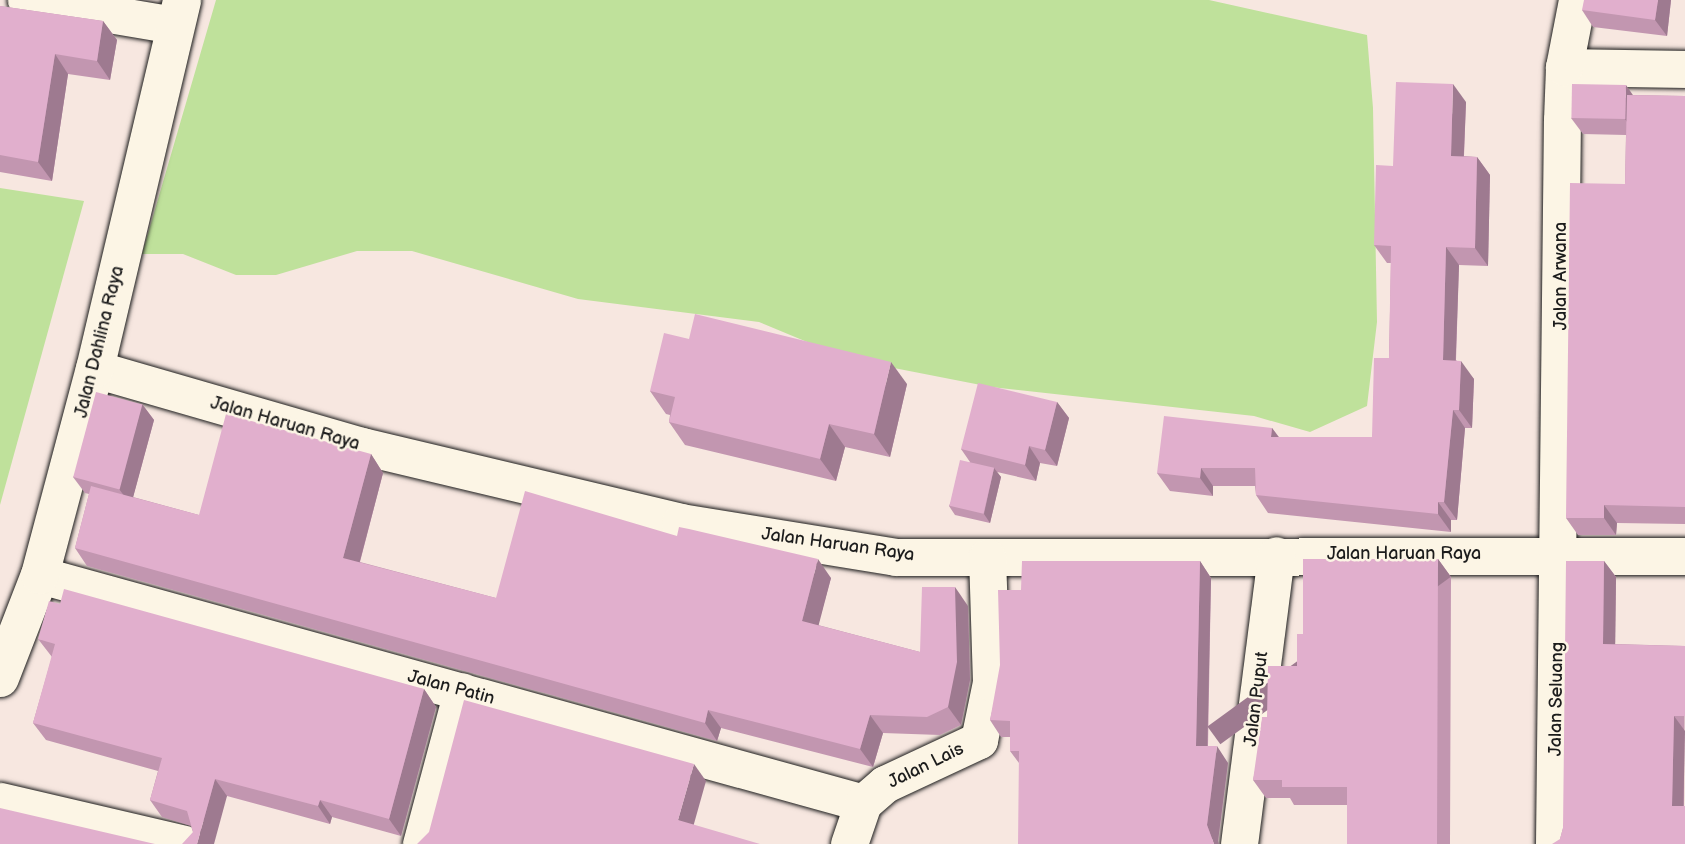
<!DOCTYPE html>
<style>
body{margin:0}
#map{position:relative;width:1685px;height:844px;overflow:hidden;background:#f7e7e0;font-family:"Balsamiq Sans",sans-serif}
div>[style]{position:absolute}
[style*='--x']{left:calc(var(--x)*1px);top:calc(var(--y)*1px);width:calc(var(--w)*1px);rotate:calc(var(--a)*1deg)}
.green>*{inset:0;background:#bfe19b}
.roads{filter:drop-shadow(0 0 2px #1c1c1c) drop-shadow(0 0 2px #1c1c1c)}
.minor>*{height:37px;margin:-18.5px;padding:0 18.5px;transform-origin:18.5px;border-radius:18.5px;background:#fcf5e5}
.tertiary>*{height:38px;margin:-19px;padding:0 19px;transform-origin:19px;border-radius:19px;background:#fcf5e5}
.wall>*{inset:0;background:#c296b0}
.shaded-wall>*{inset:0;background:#9e7a90;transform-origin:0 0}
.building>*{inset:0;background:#e1afcd;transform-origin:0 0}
span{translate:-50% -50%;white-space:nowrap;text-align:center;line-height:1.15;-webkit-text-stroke:5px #fcf5e5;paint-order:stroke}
.street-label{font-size:18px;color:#1c1c1c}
</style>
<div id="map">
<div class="green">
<div style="clip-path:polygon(216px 0,1209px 0,1367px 35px,1373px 108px,1377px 322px,1367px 406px,1310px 432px,1254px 416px,991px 387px,848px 359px,759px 322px,578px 299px,412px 251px,357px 251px,276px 275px,236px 275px,183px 254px,142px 254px)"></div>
<div style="clip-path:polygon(0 188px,84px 201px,0 505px)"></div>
</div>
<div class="roads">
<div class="minor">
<div style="--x:26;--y:0;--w:150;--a:9.6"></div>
<div style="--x:1564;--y:67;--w:121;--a:0.9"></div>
<div style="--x:95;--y:369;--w:278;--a:16.1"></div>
<div style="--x:362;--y:446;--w:327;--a:13.4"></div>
<div style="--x:680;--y:522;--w:218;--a:9.2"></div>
<div style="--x:895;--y:557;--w:790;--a:-0.07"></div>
<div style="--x:40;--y:575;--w:854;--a:15.48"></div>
<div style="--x:0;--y:801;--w:190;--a:13.1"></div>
<div style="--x:421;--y:844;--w:158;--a:-75"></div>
<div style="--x:849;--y:844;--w:43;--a:-71.1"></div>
<div style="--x:863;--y:803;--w:29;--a:-41"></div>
<div style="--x:885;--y:784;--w:104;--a:-25.1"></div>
<div style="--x:979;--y:740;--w:59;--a:-78.3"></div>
<div style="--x:991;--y:682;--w:125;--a:-91.8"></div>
<div style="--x:1239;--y:844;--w:291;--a:-82.7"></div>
<div style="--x:1554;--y:844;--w:724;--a:-89.37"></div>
<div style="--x:1562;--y:120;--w:53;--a:-87.8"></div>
<div style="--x:1564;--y:67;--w:68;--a:-79"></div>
</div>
<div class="tertiary">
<div style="--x:0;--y:678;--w:110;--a:-68.8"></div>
<div style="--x:40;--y:575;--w:213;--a:-75.1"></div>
<div style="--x:95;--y:369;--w:379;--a:-76.7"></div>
</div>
</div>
<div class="wall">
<div style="clip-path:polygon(1671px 0,1667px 36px,1593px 27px,1582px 10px)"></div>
<div style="clip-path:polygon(0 6px,103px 21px,117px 40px,110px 80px,68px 74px,52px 181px,0 172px)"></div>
<div style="clip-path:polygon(1633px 95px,1685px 96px,1685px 524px,1617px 523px,1616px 535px,1578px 535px,1566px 518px,1625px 184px,1626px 135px,1583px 134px,1571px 118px)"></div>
<div style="clip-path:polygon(1466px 102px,1464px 156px,1477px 157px,1490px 175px,1488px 266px,1459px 265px,1456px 360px,1474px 379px,1472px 428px,1465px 428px,1457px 520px,1451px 520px,1451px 532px,1268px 513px,1256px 495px,1255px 486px,1213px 486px,1213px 496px,1170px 491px,1157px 473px,1272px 428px,1279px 437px,1372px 437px,1389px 358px,1391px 263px,1387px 263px,1374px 245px,1393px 166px)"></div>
<div style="clip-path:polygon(907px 384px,890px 457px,845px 447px,836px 481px,685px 445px,669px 422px,670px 415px,666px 414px,650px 391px)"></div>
<div style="clip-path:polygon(1057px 402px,1069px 418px,1057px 466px,1040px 463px,1036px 481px,997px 472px,1001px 477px,990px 523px,955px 515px,949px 506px,970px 462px,961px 449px)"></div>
<div style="clip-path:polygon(142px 404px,154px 420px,133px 497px,199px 515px,371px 454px,383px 473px,360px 562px,496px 598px,677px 536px,831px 578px,818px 625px,920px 652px,968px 606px,970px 680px,961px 725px,940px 735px,883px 733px,873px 767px,721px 728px,717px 741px,87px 566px,75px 548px,89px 494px,85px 493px,73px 477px)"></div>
<div style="clip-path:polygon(1438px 559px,1451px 577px,1450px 844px,1347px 844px,1347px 805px,1294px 805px,1290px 798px,1266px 798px,1253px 780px,1267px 717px,1297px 666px,1303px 634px)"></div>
<div style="clip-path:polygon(1200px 561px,1211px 578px,1208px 746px,1228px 763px,1218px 841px,1019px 763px,1010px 751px,1010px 737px,1001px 737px,990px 720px,1021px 590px)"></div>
<div style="clip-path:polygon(1604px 561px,1616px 577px,1615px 644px,1685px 646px,1684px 806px,1560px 839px,1563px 828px)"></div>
<div style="clip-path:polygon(38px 639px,424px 689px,436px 707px,401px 836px,332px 817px,330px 824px,227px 796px,193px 832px,191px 826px,162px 817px,150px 800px,158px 771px,46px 740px,33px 723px,52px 657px)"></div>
</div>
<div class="shaded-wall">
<div style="clip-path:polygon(1658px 0,1671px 0,1667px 36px,1655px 20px)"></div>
<div style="clip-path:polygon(103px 21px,117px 40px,110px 80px,97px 61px)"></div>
<div style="clip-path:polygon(55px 54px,68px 74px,52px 181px,38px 162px)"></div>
<div style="clip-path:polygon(1453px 84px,1466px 102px,1463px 174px,1451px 156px)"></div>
<div style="clip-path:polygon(1626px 85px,1637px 101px,1636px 135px,1625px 119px)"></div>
<div style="clip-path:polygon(1477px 157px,1490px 175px,1488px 266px,1475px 248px)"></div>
<div style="clip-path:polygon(1446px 247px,1459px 265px,1455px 378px,1443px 360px)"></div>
<div style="clip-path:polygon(1461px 361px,1474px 379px,1472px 428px,1459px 410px)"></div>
<div style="clip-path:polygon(891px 362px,907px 384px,890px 457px,874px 434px)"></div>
<div style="clip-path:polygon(1057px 402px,1069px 418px,1057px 466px,1045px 450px)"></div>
<div style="clip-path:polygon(142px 404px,154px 420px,131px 505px,119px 489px)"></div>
<div style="clip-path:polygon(1453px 410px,1465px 428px,1457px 520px,1444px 502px)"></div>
<div style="clip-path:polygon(829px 424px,845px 447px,836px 481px,820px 459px)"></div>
<div style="clip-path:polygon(1272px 428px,1285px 446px,1271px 437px)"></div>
<div style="clip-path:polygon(1029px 446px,1040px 463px,1036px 481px,1025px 465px)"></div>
<div style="clip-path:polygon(371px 454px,383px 473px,356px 576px,343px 558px)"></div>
<div style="clip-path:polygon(994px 468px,1001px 477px,990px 523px,984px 514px)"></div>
<div style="clip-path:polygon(1201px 468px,1213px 486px,1213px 496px,1200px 478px)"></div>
<div style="clip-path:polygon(1438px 502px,1451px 520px,1451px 532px,1438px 514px)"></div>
<div style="clip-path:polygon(1604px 505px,1617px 523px,1616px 535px,1604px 518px)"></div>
<div style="clip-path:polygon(818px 559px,831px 578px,815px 639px,802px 621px)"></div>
<div style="left:1438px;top:559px;width:22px;height:285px;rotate:54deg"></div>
<div style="clip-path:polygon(1200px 561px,1211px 578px,1207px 762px,1196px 746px)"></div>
<div style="clip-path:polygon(1604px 561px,1616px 577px,1615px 661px,1603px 644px)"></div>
<div style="clip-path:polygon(955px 587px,968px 606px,970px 680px,961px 725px,948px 707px)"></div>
<div style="clip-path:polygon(424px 689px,436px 707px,401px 836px,389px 819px)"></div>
<div style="clip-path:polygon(708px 710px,721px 728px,717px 741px,705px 723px)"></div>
<div style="clip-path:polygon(870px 715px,883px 733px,873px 767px,860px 749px)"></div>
<div style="clip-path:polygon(1674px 716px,1685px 731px,1683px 823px,1672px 806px)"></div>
<div style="clip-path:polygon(1217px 746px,1228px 763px,1218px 841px,1219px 844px,1214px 844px,1207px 825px)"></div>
<div style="clip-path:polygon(694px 764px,706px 781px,690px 838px,678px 820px)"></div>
<div style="clip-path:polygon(215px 779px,227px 796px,214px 844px,197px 844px)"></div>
<div style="clip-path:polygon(320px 800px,332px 817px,330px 824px,318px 806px)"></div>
</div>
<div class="building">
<div style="clip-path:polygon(1584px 0,1658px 0,1655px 20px,1582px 10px)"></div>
<div style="clip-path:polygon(0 6px,103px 21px,97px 61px,55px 54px,38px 162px,0 155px)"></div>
<div style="clip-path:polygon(1396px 82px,1453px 84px,1451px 156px,1477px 157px,1475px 248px,1446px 247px,1443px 360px,1461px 361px,1459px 410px,1453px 410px,1444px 502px,1438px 502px,1438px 514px,1256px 495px,1255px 468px,1201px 468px,1200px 478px,1157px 473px,1164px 416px,1272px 428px,1271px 437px,1372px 437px,1374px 358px,1389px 358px,1391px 246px,1374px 245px,1376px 165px,1393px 166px)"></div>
<div style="left:1572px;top:84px;width:54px;height:34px;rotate:1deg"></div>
<div style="clip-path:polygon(1627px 95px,1685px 96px,1685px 507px,1604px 505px,1604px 518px,1566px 518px,1570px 183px,1625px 184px)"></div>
<div style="clip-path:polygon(695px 314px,891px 362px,874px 434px,829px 424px,820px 459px,669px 422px,675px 397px,650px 391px,664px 333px,689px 339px)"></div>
<div style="clip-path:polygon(978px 383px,1057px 402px,1045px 450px,1029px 446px,1025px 465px,961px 449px)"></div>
<div style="left:96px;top:392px;width:48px;height:88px;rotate:15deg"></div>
<div style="clip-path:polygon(226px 414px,371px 454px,343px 558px,496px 598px,525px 491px,677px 536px,679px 527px,689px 529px,818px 559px,802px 621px,920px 652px,922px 587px,955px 587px,957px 662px,948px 707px,927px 717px,870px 715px,860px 749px,708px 710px,705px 723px,75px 548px,91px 486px,199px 515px)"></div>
<div style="left:960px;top:460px;width:35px;height:47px;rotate:13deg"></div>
<div style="clip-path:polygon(1303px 559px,1438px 559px,1437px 844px,1347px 844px,1347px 787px,1282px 787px,1282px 780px,1253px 780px,1262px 717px,1267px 717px,1268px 666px,1297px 666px,1297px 634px,1303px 634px)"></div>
<div style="clip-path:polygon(1022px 561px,1200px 561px,1196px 746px,1217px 746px,1207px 825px,1214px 844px,1018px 844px,1019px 751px,1010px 751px,1010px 721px,990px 720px,1000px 665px,998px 590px,1021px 590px)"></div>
<div style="clip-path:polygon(1566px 561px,1604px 561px,1603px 644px,1685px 646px,1685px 716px,1674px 716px,1672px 806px,1685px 806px,1685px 844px,1552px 844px,1560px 839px,1563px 828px)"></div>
<div style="clip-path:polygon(64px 589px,424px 689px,389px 819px,320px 800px,318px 806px,215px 779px,197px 844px,182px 844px,193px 832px,187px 811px,150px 800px,162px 758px,33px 723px,55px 644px,38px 639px,49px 601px,60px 604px)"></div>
<div style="clip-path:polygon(464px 700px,694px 764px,678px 820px,760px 844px,417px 844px,429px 832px)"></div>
<div style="clip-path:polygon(0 808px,155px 844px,0 844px)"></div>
</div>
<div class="street-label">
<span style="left:1561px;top:276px;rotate:-90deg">Jalan Arwana</span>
<span style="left:100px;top:342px;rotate:-76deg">Jalan Dahlina Raya</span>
<span style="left:285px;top:424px;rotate:16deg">Jalan Haruan Raya</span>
<span style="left:838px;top:545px;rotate:8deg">Jalan Haruan Raya</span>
<span style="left:1404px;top:554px">Jalan Haruan Raya</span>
<span style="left:451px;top:688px;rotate:15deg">Jalan Patin</span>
<span style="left:1257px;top:699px;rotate:-83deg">Jalan Puput</span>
<span style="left:1557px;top:699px;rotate:-89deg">Jalan Seluang</span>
<span style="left:926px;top:766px;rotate:-26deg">Jalan Lais</span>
</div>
</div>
